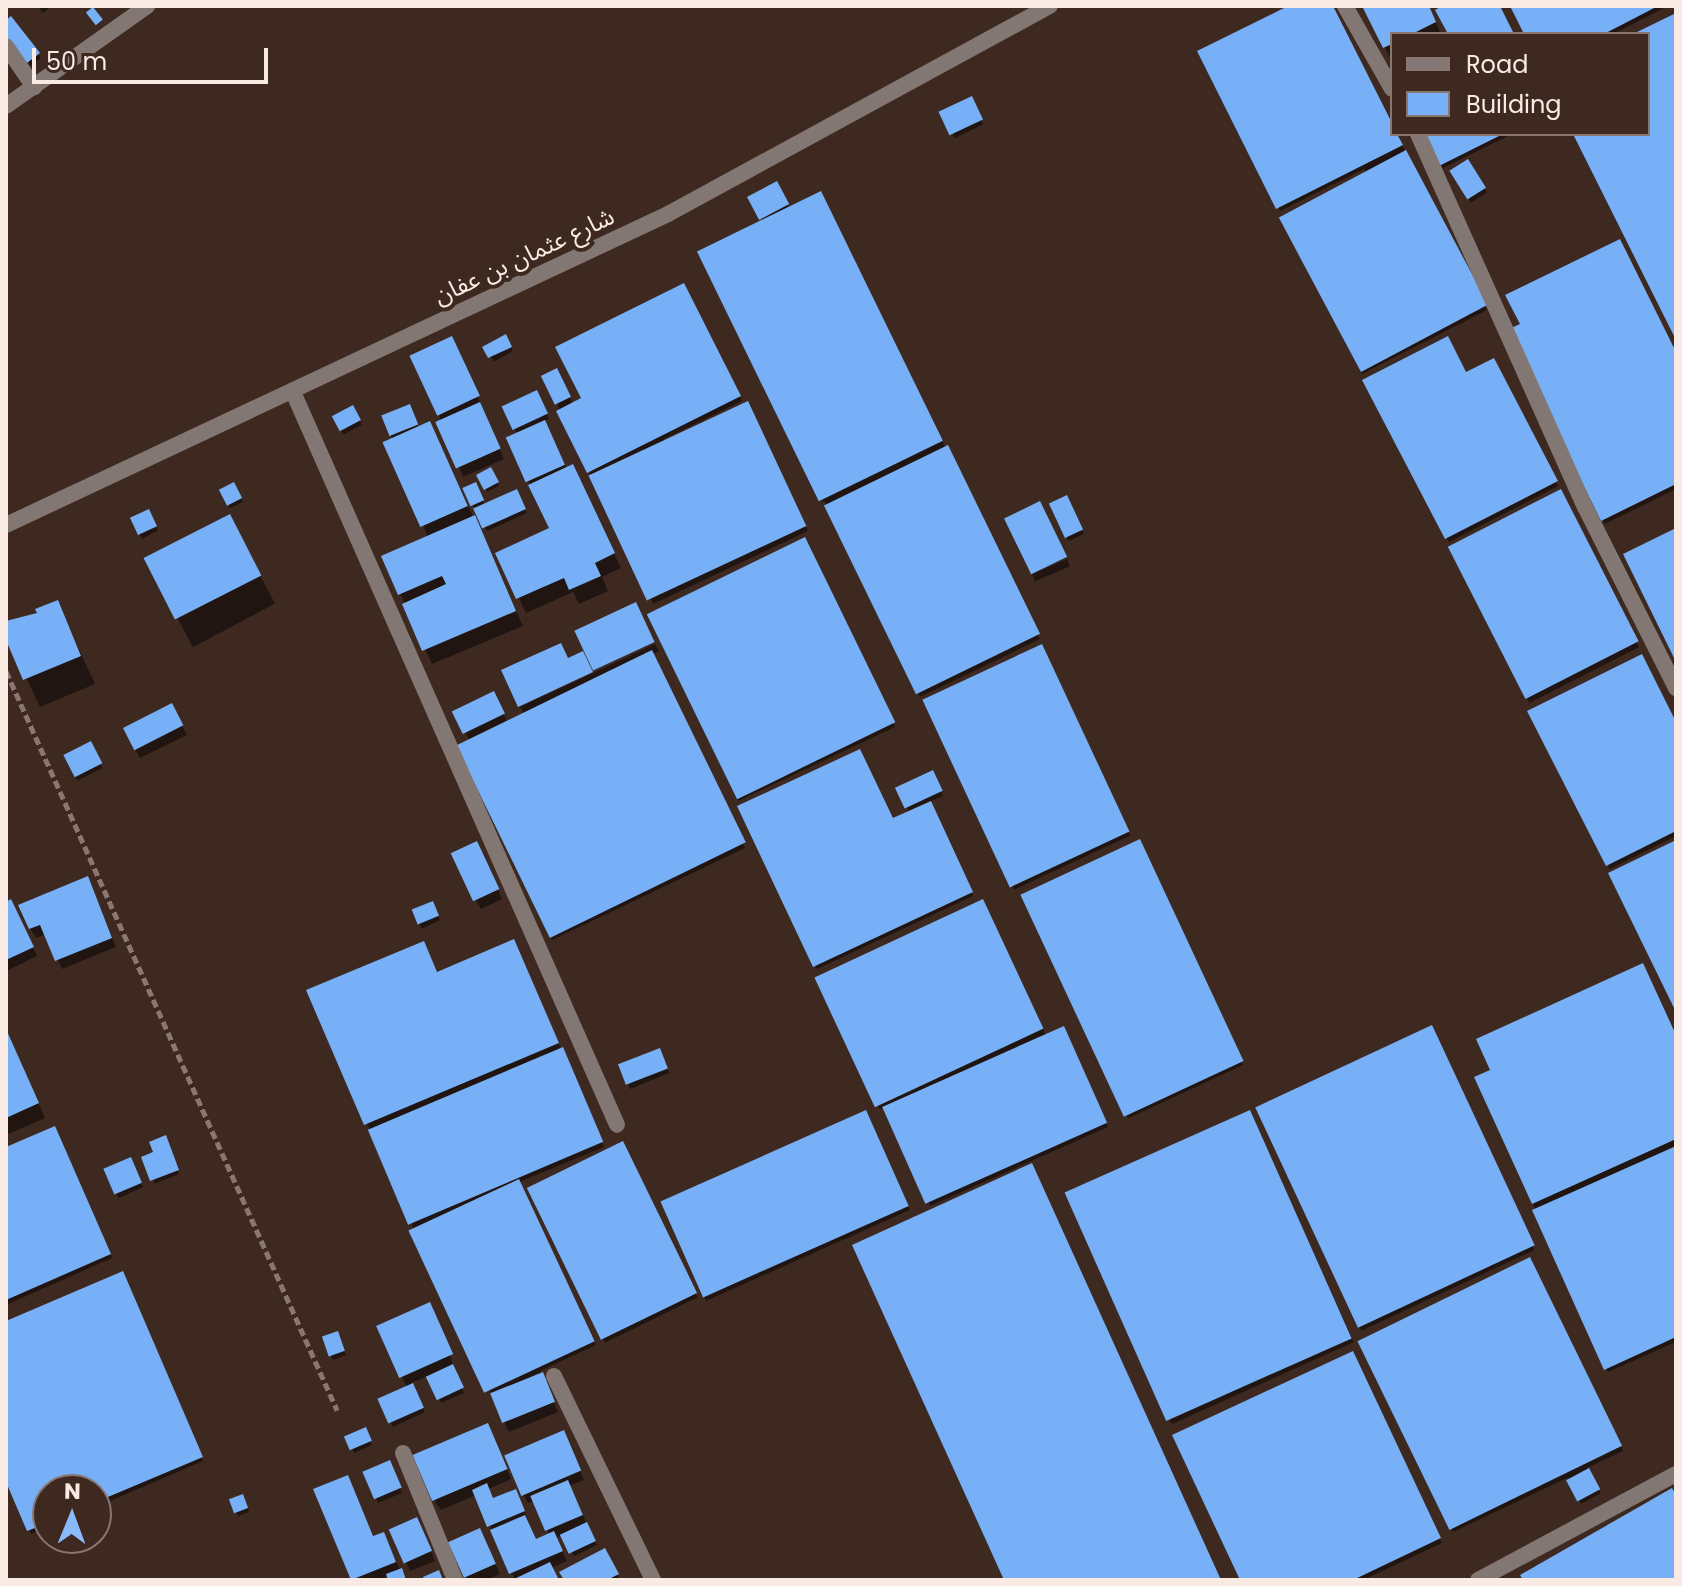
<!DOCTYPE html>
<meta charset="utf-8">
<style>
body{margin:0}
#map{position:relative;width:1682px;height:1586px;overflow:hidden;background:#3e2921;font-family:Poppins,"Noto Sans Arabic",sans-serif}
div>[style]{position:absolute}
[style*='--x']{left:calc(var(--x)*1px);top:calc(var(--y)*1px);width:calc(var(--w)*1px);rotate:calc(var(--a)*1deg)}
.shadow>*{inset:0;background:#0007;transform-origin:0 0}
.building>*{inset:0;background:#78b0f8;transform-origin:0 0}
.path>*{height:5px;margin-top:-2.5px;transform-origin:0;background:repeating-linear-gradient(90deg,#8a7770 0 8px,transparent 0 12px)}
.lane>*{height:16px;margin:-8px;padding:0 8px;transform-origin:8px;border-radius:8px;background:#837773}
.street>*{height:16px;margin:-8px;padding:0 8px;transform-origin:8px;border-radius:8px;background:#837773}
span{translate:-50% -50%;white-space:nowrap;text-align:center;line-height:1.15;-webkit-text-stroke:8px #3e2921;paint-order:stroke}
.street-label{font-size:24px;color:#f9eae4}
.frame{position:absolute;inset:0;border:8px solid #f9eae4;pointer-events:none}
.legend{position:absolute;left:1390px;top:32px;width:260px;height:104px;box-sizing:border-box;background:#3e2921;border:2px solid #89766f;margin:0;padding:10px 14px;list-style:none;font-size:24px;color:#f9eae4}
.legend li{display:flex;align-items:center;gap:16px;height:40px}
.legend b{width:40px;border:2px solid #89766f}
.north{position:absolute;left:32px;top:1474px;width:80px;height:80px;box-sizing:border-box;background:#3e2921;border:2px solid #89766f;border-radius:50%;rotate:1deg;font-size:22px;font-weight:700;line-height:32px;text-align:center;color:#f9eae4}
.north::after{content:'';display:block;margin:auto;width:28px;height:36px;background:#88bafc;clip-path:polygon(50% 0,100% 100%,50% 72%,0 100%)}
.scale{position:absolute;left:32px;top:48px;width:236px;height:36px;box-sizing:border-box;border:4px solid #f9eae4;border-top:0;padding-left:10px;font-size:24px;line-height:28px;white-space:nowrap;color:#f9eae4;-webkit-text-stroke:6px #3e2921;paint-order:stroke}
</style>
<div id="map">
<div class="shadow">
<div style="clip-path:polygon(37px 6px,52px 6px,43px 13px)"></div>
<div style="clip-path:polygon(1293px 6px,1331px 6px,1392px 127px,1392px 134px,1396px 134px,1408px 156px,1487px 310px,1362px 374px,1281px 216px,1366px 173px,1364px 169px,1280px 211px,1200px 52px)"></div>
<div style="clip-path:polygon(1364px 6px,1428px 6px,1441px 34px,1392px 34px,1392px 61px)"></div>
<div style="clip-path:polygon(1512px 6px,1666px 6px,1666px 7px,1613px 34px,1526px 34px)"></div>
<div style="clip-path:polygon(10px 19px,41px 58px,31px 66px,6px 35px,6px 22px)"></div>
<div style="left:971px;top:99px;width:28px;height:32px;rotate:64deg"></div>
<div style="clip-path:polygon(1426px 134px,1512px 134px,1443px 168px)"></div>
<div style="left:1468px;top:162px;width:36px;height:19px;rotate:58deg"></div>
<div style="clip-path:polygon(776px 183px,789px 209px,820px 194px,1040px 639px,920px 697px,825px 502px,820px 500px,763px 222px,750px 197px)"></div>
<div style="clip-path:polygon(684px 285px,742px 401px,664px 439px,665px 443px,747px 404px,808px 531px,653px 604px,544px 377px,556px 371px,573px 404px,584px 399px)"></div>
<div style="clip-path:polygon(1510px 331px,1676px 356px,1676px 489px,1605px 524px)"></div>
<div style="left:505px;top:337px;width:16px;height:22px;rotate:60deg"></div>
<div style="clip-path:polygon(457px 347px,504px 459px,463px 477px,439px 415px)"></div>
<div style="clip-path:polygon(1493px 361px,1558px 486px,1449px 542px,1365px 381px,1466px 375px)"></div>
<div style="clip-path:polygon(536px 393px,549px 419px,543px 421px,567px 469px,580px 481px,621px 568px,602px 577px,608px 591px,579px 604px,573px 592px,526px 613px,498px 554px,551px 529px,509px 439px,518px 435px,504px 408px)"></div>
<div style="left:353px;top:408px;width:19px;height:21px;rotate:62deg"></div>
<div style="clip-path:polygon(411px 411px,419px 428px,437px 438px,523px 626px,432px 664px,384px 557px,428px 538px,391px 435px)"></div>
<div style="left:490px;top:469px;width:19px;height:13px;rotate:62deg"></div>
<div style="left:234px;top:485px;width:19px;height:14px;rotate:62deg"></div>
<div style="clip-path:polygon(477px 488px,485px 506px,516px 492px,527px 513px,487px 531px,464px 489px)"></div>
<div style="left:1560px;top:492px;width:174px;height:123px;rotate:63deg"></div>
<div style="left:1066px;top:497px;width:41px;height:17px;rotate:64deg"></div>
<div style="left:148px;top:511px;width:22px;height:18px;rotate:63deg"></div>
<div style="left:229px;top:517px;width:98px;height:93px;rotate:62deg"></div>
<div style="clip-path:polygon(804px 540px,895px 727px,738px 801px,661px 641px)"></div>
<div style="left:1067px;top:559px;width:8px;height:38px;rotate:67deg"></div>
<div style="clip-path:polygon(57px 602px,95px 684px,40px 707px,6px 635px,6px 623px,17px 623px)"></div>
<div style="clip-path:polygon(655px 644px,659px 651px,652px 655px,745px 848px,552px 940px,458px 745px,469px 739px,455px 712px,498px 703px,507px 721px,524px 713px,520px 707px)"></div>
<div style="left:1042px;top:646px;width:209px;height:128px;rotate:65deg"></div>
<div style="clip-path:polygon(1530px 712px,1676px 726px,1676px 836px,1610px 869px)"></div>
<div style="clip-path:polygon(177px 715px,187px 735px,140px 758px,135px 749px)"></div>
<div style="left:90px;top:744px;width:27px;height:28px;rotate:63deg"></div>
<div style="clip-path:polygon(932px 773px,943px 796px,929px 802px,973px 896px,817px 969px,740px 807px,892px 821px,910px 813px,907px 807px)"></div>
<div style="left:1139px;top:842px;width:246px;height:127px;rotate:65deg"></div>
<div style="clip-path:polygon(481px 853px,502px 899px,481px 909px,476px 900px)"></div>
<div style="clip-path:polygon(92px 888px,116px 947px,62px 969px,46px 934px,36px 938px,30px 928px)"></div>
<div style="clip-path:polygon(982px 902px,1046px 1036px,1065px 1032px,1108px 1127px,930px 1206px,885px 1107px,880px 1109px,878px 1105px,818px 979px)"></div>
<div style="left:432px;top:903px;width:19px;height:20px;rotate:65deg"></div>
<div style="clip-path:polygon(6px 904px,16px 911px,37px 956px,7px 971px)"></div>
<div style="clip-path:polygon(516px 946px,604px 1147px,519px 1182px,596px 1345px,540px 1371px,558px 1412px,509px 1432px,411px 1223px,309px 991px,436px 974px)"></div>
<div style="left:1431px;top:1028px;width:245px;height:191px;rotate:65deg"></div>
<div style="clip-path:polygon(6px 1031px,45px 1118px,6px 1135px)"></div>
<div style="clip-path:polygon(1676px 1038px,1676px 1342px,1608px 1372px,1477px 1078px)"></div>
<div style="clip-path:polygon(662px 1054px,669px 1073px,630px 1089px,628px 1085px)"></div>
<div style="left:868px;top:1116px;width:103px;height:223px;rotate:66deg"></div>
<div style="clip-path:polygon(1252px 1117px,1354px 1342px,1172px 1424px,1169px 1420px)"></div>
<div style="clip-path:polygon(56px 1132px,112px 1258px,6px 1305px,6px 1149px)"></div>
<div style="clip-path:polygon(167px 1142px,179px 1174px,154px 1184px,156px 1153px)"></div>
<div style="left:622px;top:1143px;width:172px;height:103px;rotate:64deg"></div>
<div style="clip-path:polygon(133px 1163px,143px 1187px,119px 1198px,116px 1194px)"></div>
<div style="clip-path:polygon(1530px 1259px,1623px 1451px,1587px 1468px,1601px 1493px,1581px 1504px,1567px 1478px,1453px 1532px,1360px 1341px)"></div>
<div style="clip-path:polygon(124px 1277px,203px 1461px,96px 1507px,96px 1490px,48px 1490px,48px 1527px,31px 1534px,6px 1477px,6px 1323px)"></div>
<div style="clip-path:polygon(434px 1314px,464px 1393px,441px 1403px,428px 1376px,411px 1383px,425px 1412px,393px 1427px,380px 1400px,407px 1388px,379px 1326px)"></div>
<div style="clip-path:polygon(339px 1337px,346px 1355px,333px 1360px,331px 1356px)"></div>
<div style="clip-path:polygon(1352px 1353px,1442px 1543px,1363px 1580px,1242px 1580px)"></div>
<div style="clip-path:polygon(368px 1433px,372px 1445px,354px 1453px,352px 1449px)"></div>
<div style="clip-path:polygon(492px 1434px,511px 1479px,488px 1489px,494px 1500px,520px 1500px,536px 1541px,550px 1535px,534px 1501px,528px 1503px,523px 1494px,568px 1442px,584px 1480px,569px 1486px,597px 1545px,574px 1556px,563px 1535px,556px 1538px,567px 1561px,551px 1568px,558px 1580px,515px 1580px,476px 1495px,441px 1510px,435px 1501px)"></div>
<div style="clip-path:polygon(391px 1467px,402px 1493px,378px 1503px,376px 1499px)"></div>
<div style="clip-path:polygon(315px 1490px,374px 1538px,388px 1544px,405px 1580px,390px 1580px,388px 1576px,379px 1580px,352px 1580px)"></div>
<div style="clip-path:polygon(245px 1500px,249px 1512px,238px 1516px,236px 1512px)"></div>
<div style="clip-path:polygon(422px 1529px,435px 1561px,410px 1571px,392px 1531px)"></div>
<div style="clip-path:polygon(484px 1540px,500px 1574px,486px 1580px,468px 1580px,451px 1544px)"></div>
<div style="clip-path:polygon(604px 1551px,620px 1580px,566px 1580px)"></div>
</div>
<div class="building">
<div style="clip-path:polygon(1288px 6px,1333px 6px,1392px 123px,1392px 134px,1397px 134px,1403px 145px,1276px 209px,1197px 51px)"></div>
<div style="clip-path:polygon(1362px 6px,1429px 6px,1436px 22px,1412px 34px,1392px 34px,1392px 44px,1383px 48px)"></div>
<div style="clip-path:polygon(1442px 6px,1500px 6px,1514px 34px,1448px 34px,1435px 10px)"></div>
<div style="clip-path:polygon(1510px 6px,1658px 6px,1604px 34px,1524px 34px)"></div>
<div style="left:93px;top:7px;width:16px;height:9px;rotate:52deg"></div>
<div style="clip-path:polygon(1674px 14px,1676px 17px,1676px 340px,1573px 134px,1648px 134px,1648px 34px,1633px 34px)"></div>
<div style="clip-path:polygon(11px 16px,40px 53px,27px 63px,6px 37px,6px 20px)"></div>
<div style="left:972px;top:96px;width:26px;height:37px;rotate:65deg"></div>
<div style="clip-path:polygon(1423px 134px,1503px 134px,1439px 166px)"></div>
<div style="left:1406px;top:150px;width:175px;height:144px;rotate:62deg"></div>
<div style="left:1468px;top:159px;width:34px;height:22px;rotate:58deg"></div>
<div style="left:777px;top:181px;width:26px;height:34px;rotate:62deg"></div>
<div style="left:821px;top:191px;width:278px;height:138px;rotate:64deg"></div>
<div style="clip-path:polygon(1620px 239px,1676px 352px,1676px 484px,1601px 521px,1507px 330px,1520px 324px,1505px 295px)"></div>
<div style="clip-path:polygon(684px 283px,741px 396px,587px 473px,556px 411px,581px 398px,555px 347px)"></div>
<div style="clip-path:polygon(506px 334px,512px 347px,488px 358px,482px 347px)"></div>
<div style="left:452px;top:336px;width:66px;height:47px;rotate:65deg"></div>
<div style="clip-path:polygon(1448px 336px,1466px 372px,1494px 358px,1558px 481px,1445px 539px,1362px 380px)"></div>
<div style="left:557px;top:368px;width:32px;height:18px;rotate:64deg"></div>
<div style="left:537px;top:390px;width:26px;height:39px;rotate:65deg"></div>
<div style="left:748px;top:401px;width:138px;height:176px;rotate:65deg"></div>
<div style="left:480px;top:402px;width:51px;height:49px;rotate:66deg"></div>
<div style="left:410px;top:404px;width:22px;height:31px;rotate:68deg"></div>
<div style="left:353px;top:405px;width:17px;height:24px;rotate:62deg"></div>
<div style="left:545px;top:420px;width:49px;height:43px;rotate:66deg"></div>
<div style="left:430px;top:421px;width:93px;height:52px;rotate:66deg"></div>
<div style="left:948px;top:445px;width:210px;height:138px;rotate:64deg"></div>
<div style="clip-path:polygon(573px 464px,615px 553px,595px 563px,601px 576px,569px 590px,564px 578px,516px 599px,495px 553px,549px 528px,528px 485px)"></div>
<div style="left:491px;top:467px;width:17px;height:17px;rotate:62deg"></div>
<div style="left:234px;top:482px;width:18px;height:17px;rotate:63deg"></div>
<div style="left:476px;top:482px;width:20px;height:15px;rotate:66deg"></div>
<div style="left:517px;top:489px;width:22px;height:48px;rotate:66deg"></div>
<div style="left:1561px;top:489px;width:171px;height:127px;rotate:63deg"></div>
<div style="left:1067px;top:495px;width:38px;height:20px;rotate:65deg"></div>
<div style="left:1040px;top:501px;width:62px;height:40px;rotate:64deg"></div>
<div style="left:149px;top:509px;width:19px;height:21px;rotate:65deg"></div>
<div style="left:230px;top:514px;width:69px;height:97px;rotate:63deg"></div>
<div style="clip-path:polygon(475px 515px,516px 611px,422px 651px,402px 604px,446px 584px,442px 576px,398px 595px,381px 556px)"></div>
<div style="clip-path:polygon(1676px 528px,1676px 662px,1623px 554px)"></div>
<div style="left:805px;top:537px;width:206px;height:176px;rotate:64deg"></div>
<div style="clip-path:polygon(58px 600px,81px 656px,23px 680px,6px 640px,6px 621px,37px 613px,35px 609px)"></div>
<div style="left:636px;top:602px;width:44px;height:68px;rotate:65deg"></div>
<div style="clip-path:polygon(561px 643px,568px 658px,583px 651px,593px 672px,518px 707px,501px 670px)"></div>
<div style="left:1042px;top:644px;width:207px;height:132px;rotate:65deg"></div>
<div style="left:652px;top:650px;width:214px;height:218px;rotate:64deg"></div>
<div style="clip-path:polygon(1642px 654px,1676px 722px,1676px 831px,1606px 866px,1527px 711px)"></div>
<div style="left:494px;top:691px;width:25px;height:47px;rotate:64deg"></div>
<div style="left:172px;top:703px;width:25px;height:55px;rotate:63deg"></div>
<div style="left:91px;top:741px;width:25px;height:31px;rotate:63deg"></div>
<div style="clip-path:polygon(860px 749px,893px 818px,931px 801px,973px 892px,813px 967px,737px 806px)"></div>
<div style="left:933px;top:770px;width:23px;height:42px;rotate:65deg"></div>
<div style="left:1140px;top:839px;width:245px;height:132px;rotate:65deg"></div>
<div style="clip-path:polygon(1676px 840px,1676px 1012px,1608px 873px)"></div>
<div style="left:477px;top:841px;width:53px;height:29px;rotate:65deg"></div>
<div style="clip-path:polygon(88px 876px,112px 938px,55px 961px,40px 925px,29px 929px,18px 905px)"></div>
<div style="clip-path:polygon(11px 899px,34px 947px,6px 960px,6px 902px)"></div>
<div style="left:983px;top:899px;width:143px;height:186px;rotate:65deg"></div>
<div style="left:433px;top:901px;width:16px;height:23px;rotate:68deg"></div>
<div style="clip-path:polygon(514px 939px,559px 1043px,364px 1125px,306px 990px,424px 941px,437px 972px)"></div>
<div style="clip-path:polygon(1643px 963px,1676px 1035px,1676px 1139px,1532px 1204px,1474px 1077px,1490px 1070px,1476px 1039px)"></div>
<div style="left:1432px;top:1025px;width:243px;height:195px;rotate:65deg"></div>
<div style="left:1064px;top:1026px;width:106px;height:199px;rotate:66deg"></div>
<div style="clip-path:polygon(6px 1029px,39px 1103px,6px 1118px)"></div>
<div style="left:563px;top:1047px;width:103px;height:212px;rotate:67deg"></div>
<div style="left:660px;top:1048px;width:22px;height:45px;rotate:69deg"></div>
<div style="left:866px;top:1110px;width:105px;height:225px;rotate:66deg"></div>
<div style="left:1250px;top:1110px;width:250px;height:203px;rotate:66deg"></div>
<div style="clip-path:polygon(55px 1126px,111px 1254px,6px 1300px,6px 1147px)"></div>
<div style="clip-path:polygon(166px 1135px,179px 1170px,150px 1181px,141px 1157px,153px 1152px,149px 1142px)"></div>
<div style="left:623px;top:1141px;width:169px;height:107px;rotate:64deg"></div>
<div style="clip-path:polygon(1676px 1146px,1676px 1337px,1604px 1370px,1532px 1210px)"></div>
<div style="left:131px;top:1157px;width:28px;height:30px;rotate:67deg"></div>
<div style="clip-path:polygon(1032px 1163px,1221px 1580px,1004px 1580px,852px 1245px)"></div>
<div style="left:519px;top:1179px;width:179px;height:122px;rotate:65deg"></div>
<div style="left:1530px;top:1257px;width:210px;height:192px;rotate:64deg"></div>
<div style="clip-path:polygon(123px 1271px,203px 1457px,96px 1502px,96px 1490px,48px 1490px,48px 1523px,27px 1531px,6px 1482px,6px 1321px)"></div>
<div style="left:430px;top:1302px;width:57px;height:59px;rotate:66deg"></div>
<div style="left:338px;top:1331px;width:21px;height:17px;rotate:71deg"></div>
<div style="clip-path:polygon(1353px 1351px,1441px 1538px,1353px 1580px,1240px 1580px,1172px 1435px)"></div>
<div style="left:453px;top:1364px;width:26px;height:30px;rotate:65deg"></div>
<div style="left:543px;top:1372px;width:32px;height:57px;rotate:68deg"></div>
<div style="left:413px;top:1383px;width:27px;height:39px;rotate:66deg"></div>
<div style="left:488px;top:1423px;width:50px;height:82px;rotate:67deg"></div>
<div style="left:366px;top:1427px;width:15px;height:24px;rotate:67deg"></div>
<div style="left:564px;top:1430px;width:44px;height:65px;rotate:67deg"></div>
<div style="left:390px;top:1460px;width:30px;height:30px;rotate:67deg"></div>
<div style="left:1589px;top:1468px;width:24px;height:26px;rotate:62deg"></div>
<div style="clip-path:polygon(348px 1475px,373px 1536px,384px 1532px,396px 1562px,351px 1580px,313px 1489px)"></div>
<div style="left:568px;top:1480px;width:38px;height:41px;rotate:67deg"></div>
<div style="clip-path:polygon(487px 1483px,493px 1498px,516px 1489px,525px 1511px,487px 1527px,472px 1490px)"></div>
<div style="clip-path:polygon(1672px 1488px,1676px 1495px,1676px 1580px,1523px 1580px,1520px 1575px)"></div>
<div style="left:243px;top:1494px;width:15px;height:15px;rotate:70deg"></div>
<div style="clip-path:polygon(525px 1515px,536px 1539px,554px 1531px,563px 1551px,509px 1574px,490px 1530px)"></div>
<div style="left:417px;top:1517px;width:37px;height:31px;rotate:66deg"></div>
<div style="left:587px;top:1522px;width:21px;height:30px;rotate:65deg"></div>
<div style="left:480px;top:1528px;width:39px;height:35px;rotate:66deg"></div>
<div style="clip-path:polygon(605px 1548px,619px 1574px,607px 1580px,564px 1580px,559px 1572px)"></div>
<div style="clip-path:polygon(550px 1562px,559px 1580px,512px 1580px)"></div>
<div style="clip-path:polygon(402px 1568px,406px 1580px,388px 1580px,386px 1574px)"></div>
<div style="clip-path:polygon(439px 1570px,443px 1580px,424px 1580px,423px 1577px)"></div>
</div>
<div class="path">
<div style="--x:6;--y:671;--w:810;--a:65.87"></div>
</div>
<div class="lane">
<div style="--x:6;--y:46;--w:50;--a:55.7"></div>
<div style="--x:293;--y:392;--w:801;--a:66.15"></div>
<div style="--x:554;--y:1376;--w:227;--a:64.1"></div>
<div style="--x:403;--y:1453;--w:137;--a:67.7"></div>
<div style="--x:1478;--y:1580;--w:225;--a:-28.2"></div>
</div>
<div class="street">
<div style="--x:1345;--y:6;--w:95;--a:60.5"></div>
<div style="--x:6;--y:106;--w:173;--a:-35.3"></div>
<div style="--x:1418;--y:134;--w:409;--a:65.9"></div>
<div style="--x:1585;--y:507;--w:203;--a:63.3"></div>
<div style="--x:6;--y:525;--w:731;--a:-25.16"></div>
<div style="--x:668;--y:214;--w:435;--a:-28.6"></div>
</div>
<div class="street-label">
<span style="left:524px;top:256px;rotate:-25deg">شارع عثمان بن عفان</span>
</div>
<div class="frame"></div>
<ul class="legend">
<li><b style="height:10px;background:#837773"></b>Road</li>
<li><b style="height:22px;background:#78b0f8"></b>Building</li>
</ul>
<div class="north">N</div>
<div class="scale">50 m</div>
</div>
